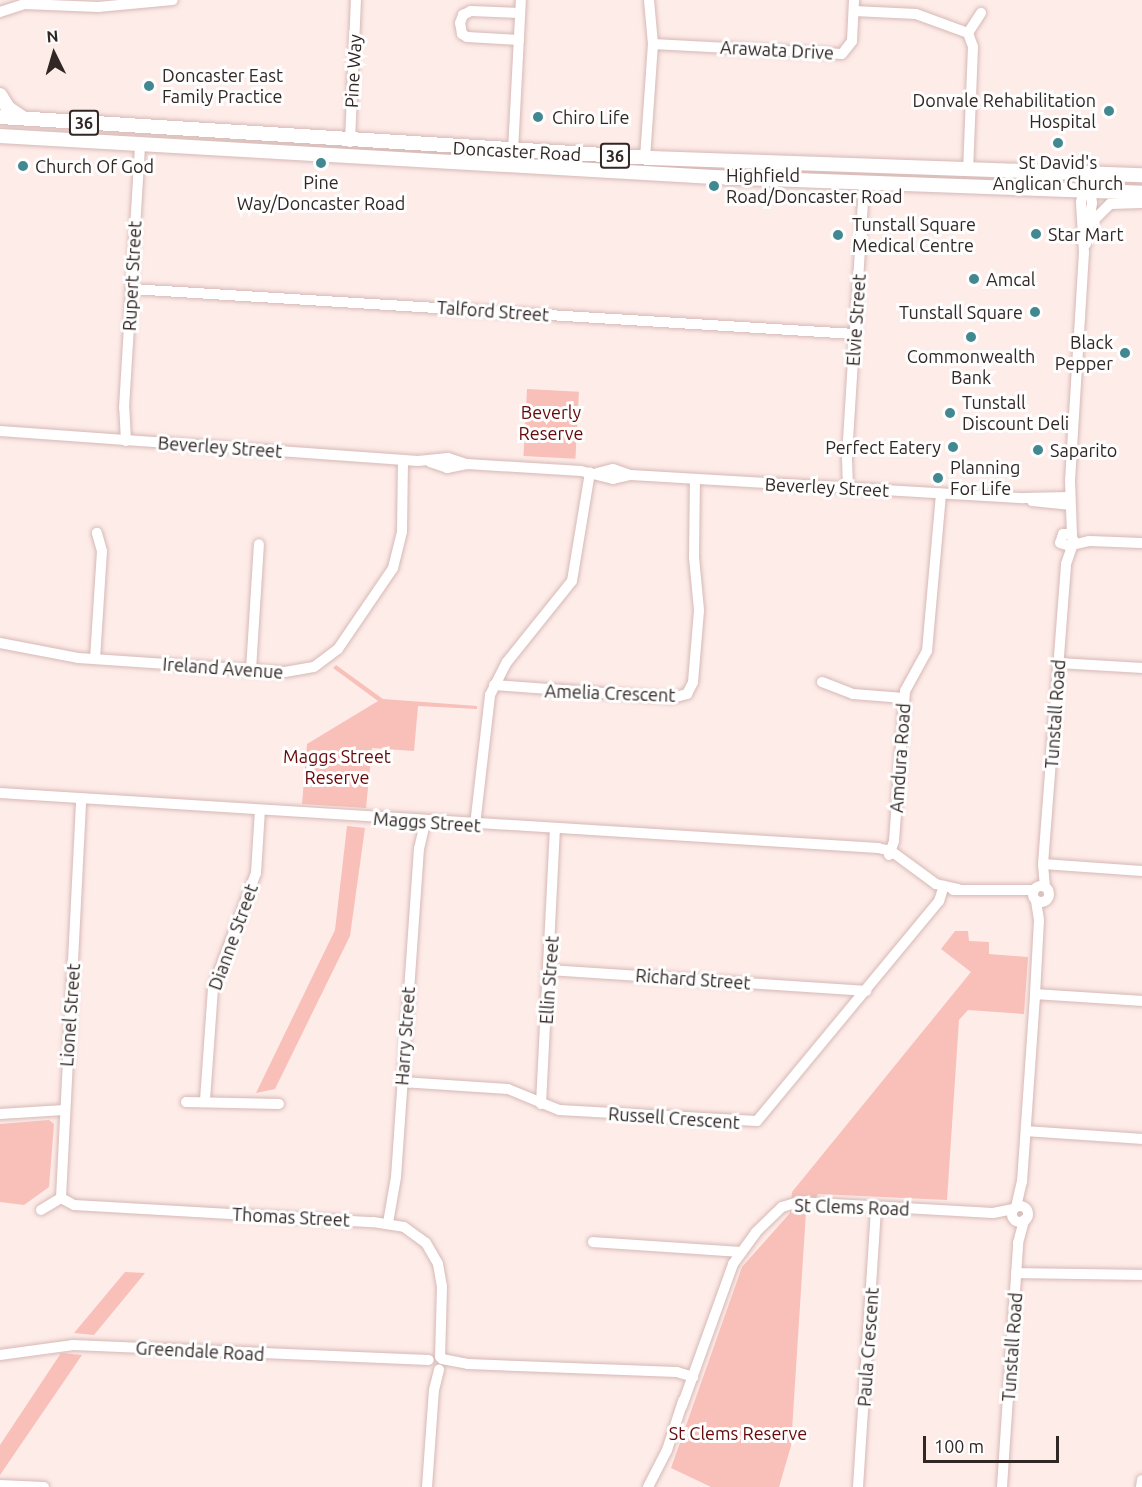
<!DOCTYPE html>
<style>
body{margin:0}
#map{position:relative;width:1142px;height:1487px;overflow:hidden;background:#feece9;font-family:Ubuntu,sans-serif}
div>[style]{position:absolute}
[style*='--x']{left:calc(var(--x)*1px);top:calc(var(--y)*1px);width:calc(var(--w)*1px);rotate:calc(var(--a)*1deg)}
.green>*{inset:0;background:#f8c0b9;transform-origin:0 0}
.roads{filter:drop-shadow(0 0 2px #d6b9b5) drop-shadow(0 0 2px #d6b9b5)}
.minor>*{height:10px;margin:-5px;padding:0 5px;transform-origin:5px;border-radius:5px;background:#fff}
.minor>.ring{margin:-5px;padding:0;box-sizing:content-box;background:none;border:10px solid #fff;border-radius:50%}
.major>*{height:14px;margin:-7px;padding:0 7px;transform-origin:7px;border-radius:7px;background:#fff}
.dots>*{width:16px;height:16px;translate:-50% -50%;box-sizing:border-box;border:3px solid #fefefe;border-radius:50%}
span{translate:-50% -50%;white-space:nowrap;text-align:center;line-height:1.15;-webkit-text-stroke:6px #fefefe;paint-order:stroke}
.shield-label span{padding:2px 4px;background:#fefefe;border:2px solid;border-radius:4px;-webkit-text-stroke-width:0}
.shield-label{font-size:16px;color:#312725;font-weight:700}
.street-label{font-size:18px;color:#312725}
.poi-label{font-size:18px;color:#312725}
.left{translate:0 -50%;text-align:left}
.right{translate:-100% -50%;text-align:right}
.park-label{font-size:18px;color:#65090a}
.north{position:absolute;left:24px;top:24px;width:60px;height:60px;-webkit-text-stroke:4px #fefefe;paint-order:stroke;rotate:355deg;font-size:16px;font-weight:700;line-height:24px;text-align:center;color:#312725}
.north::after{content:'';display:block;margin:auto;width:21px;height:27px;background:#312725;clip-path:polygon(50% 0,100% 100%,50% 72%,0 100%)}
.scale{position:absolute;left:923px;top:1436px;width:136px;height:27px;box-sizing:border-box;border:3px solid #312725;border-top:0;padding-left:8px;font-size:18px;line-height:21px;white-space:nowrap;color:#312725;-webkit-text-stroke:4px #fefefe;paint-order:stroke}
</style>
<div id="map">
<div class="green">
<div style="left:527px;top:389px;width:52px;height:67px;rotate:3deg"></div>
<div style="clip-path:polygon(336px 665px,383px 699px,477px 706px,477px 709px,418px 706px,414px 751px,372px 748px,366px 808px,302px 804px,307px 744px,378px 701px,333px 668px)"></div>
<div style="clip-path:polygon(347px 826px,365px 828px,350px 936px,275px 1089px,256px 1093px,335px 930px)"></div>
<div style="clip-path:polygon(955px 931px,968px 931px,969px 941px,989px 942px,989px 954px,1028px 957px,1024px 1014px,968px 1010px,959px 1020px,947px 1200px,818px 1194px,806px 1212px,791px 1446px,779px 1487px,711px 1487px,671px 1468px,742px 1267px,790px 1213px,792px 1192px,971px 972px,941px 949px)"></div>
<div style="clip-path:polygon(49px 1120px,54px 1124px,49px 1187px,24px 1205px,0 1202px,0 1124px)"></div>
<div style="clip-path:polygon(125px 1272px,145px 1273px,94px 1335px,74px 1333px)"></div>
<div style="clip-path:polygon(61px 1353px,82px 1355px,0 1475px,0 1445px)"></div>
</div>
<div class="roads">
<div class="minor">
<div style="--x:854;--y:11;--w:62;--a:2.8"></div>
<div style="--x:916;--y:14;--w:55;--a:20.1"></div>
<div style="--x:968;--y:33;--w:15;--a:70"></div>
<div style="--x:973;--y:47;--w:124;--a:92.3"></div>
<div style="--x:0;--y:12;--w:25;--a:-18"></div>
<div style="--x:24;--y:4;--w:74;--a:2.3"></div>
<div style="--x:98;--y:7;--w:75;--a:-5.3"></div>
<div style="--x:968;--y:33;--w:24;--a:-57"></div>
<div style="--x:519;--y:40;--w:52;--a:-176.7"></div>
<div style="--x:467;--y:37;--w:6;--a:-149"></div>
<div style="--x:462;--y:34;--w:11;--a:-100"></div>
<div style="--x:460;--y:23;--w:9;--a:-69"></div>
<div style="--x:463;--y:15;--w:9;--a:-27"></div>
<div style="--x:471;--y:11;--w:49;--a:2.3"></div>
<div style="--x:653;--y:44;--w:189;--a:3"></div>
<div style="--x:842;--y:54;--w:16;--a:-52"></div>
<div style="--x:852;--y:41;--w:41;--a:-87.2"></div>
<div style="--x:350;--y:142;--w:142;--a:-87.6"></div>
<div style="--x:513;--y:151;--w:151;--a:-87"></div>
<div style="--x:645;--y:158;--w:114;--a:-86"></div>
<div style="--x:653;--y:44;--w:44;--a:-95.2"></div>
<div style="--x:1091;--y:223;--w:27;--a:-45"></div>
<div style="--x:1110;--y:204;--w:32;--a:-2"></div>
<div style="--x:1086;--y:244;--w:41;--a:-81.7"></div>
<div style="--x:1092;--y:203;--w:18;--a:-96"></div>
<div style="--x:131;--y:289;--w:725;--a:3.56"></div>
<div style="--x:0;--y:431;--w:419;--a:4.1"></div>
<div style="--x:418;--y:461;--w:30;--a:-6"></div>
<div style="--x:448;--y:458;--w:20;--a:18"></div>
<div style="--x:467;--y:464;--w:114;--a:3.5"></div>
<div style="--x:581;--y:471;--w:33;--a:14"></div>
<div style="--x:613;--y:479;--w:18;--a:-13"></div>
<div style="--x:631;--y:475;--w:393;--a:3.4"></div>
<div style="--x:1023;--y:498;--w:46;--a:-1.2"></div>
<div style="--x:126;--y:441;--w:33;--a:-93"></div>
<div style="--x:124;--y:408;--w:264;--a:-86.5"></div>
<div style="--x:430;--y:462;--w:18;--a:19"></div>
<div style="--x:447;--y:468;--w:20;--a:-11"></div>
<div style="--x:597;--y:473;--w:16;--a:-14"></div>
<div style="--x:613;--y:469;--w:18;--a:19"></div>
<div style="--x:848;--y:488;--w:32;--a:-92"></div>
<div style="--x:847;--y:456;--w:273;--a:-86.4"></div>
<div style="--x:1032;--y:501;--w:37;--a:6"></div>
<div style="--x:1072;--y:535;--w:54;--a:-92.1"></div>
<div style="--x:1070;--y:481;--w:228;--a:-86.5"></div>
<div style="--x:1084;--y:253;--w:51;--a:-93.4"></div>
<div style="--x:1081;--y:202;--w:30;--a:-76"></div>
<div style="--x:1072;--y:545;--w:17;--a:-13"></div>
<div style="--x:1089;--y:541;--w:53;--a:2.2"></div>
<div style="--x:0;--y:643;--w:79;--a:10.9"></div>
<div style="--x:78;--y:658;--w:207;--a:3.9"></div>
<div style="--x:285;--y:672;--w:29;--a:-10"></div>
<div style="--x:314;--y:667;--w:30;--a:-37"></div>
<div style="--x:338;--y:649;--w:98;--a:-55.8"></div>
<div style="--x:393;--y:568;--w:37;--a:-76"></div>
<div style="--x:402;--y:532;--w:72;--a:-89.2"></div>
<div style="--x:95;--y:659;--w:108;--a:-86.3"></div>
<div style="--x:102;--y:551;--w:19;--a:-106"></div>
<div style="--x:1059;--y:663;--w:83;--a:3.4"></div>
<div style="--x:251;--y:670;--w:126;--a:-86.4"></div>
<div style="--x:822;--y:682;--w:33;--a:21"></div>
<div style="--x:853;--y:694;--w:51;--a:4.5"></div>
<div style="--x:494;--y:685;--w:178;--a:4.2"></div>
<div style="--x:672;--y:698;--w:16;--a:-15"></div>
<div style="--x:687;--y:694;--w:13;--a:-63"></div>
<div style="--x:693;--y:682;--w:72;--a:-85.2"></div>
<div style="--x:699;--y:610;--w:53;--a:-95.4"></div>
<div style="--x:694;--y:557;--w:78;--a:-89.3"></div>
<div style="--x:0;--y:793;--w:880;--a:3.58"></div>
<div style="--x:878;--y:848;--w:13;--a:13"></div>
<div style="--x:891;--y:851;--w:56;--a:36.3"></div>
<div style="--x:936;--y:884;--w:23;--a:13"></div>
<div style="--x:475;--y:825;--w:131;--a:-83.4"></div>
<div style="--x:490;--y:695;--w:37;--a:-63"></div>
<div style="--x:507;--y:662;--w:104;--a:-51.3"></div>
<div style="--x:572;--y:581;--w:110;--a:-80.6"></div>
<div style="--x:889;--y:855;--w:15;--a:-70"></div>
<div style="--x:894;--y:841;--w:150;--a:-85.8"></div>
<div style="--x:905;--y:691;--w:46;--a:-61.2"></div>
<div style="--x:927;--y:651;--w:158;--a:-84.9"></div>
<div style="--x:1043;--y:864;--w:99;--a:4"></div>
<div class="ring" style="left:1033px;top:886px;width:6px;height:6px"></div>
<div style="--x:1045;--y:887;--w:23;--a:-95"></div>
<div style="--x:1043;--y:864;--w:301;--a:-85.6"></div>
<div style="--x:1066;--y:564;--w:24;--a:-71"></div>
<div style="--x:1074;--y:541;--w:8;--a:-120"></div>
<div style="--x:1070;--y:534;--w:7;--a:180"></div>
<div style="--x:1063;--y:534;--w:9;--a:108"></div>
<div style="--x:1060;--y:543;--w:10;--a:17"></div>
<div style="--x:953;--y:890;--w:81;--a:0"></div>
<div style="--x:550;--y:970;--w:317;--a:3.8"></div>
<div style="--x:1035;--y:994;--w:107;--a:3.7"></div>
<div style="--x:402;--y:1082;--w:106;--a:3.8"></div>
<div style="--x:508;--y:1089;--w:55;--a:22.4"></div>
<div style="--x:559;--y:1110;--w:198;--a:3.2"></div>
<div style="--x:757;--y:1121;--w:286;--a:-50.4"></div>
<div style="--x:939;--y:901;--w:16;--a:-72"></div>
<div style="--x:205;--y:1100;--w:112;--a:-85.9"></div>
<div style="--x:213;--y:988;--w:123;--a:-69.5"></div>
<div style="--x:256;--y:873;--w:63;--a:-86.4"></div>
<div style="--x:186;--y:1102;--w:93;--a:1.2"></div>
<div style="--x:541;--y:1104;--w:273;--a:-87.1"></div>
<div style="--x:0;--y:1114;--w:64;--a:-3.6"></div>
<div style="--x:1026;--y:1131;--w:116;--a:3.9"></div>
<div style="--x:61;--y:1198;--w:15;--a:28"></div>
<div style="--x:74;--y:1205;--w:299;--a:3.3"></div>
<div style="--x:373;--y:1222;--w:31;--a:9"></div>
<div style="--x:404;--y:1227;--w:27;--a:36"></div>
<div style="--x:426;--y:1243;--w:24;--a:60"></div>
<div style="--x:438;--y:1264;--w:23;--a:80"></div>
<div style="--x:442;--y:1287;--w:70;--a:91.6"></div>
<div style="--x:61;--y:1198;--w:400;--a:-87.1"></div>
<div class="ring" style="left:1012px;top:1206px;width:6px;height:6px"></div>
<div style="--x:1016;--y:1207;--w:26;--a:-77"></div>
<div style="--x:1022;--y:1182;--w:188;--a:-86"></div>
<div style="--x:1035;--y:994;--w:74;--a:-86.9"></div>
<div style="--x:1039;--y:920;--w:20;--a:-99"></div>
<div style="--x:41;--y:1210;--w:23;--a:-31"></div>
<div style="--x:388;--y:1223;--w:47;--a:-80.1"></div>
<div style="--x:396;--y:1177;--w:329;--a:-86"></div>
<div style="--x:419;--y:849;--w:28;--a:-77"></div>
<div style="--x:593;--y:1242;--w:147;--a:3.9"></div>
<div style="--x:1016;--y:1273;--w:126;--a:0.9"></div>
<div style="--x:0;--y:1355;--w:74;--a:-7.8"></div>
<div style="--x:73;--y:1345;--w:356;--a:2.4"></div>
<div style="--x:442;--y:1359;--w:26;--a:11"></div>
<div style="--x:468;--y:1364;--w:209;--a:2.2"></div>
<div style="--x:677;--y:1372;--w:17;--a:17"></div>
<div style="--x:682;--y:1406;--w:151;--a:-70.2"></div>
<div style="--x:733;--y:1264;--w:39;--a:-54"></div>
<div style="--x:756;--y:1232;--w:36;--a:-44"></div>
<div style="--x:782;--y:1207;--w:17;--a:-17"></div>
<div style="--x:798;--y:1202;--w:195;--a:3.2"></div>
<div style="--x:993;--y:1213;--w:21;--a:-11"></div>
<div style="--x:0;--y:1485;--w:44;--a:2.6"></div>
<div style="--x:427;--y:1487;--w:97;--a:-85.9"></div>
<div style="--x:434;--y:1390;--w:21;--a:-76"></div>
<div style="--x:648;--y:1487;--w:42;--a:-62.8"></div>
<div style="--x:667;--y:1450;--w:52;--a:-71.9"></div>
<div style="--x:858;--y:1487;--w:281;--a:-86.3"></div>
<div style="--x:1002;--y:1487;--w:245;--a:-86.2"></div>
<div style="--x:1018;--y:1243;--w:24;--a:-75"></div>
<div style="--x:1141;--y:1487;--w:7;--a:-82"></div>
</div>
<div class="major">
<div style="--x:0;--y:95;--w:15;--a:58"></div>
<div style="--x:8;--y:108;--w:18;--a:34"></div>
<div style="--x:0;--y:117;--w:652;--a:3.6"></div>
<div style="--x:651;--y:158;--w:491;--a:2"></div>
<div style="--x:0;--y:136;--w:715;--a:3.29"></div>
<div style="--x:714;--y:177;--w:428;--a:2.1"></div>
</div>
</div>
<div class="dots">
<div style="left:149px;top:86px;background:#418891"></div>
<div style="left:1109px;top:111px;background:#418891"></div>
<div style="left:538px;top:117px;background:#418891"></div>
<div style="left:1058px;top:143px;background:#418891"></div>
<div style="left:321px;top:163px;background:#418891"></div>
<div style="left:23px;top:166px;background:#418891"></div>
<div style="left:714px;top:186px;background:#418891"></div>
<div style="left:1036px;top:234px;background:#418891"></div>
<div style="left:838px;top:235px;background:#418891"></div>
<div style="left:974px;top:279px;background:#418891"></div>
<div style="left:1035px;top:312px;background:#418891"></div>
<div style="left:971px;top:337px;background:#418891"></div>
<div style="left:1125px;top:353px;background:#418891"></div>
<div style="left:950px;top:413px;background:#418891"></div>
<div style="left:953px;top:447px;background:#418891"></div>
<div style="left:1038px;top:450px;background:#418891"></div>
<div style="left:938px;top:478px;background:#418891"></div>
</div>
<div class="shield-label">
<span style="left:84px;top:123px">36</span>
<span style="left:615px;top:156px">36</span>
</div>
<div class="street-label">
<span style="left:777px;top:50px;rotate:3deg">Arawata Drive</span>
<span style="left:353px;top:71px;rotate:-87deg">Pine Way</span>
<span style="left:517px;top:151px;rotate:3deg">Doncaster Road</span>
<span style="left:132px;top:276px;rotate:-87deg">Rupert Street</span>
<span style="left:493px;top:311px;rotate:4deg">Talford Street</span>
<span style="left:856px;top:320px;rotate:-86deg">Elvie Street</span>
<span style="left:220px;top:447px;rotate:4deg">Beverley Street</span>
<span style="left:827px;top:487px;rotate:3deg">Beverley Street</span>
<span style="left:223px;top:668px;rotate:4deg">Ireland Avenue</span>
<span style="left:610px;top:693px;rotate:2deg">Amelia Crescent</span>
<span style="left:1055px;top:714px;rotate:-86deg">Tunstall Road</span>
<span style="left:900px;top:758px;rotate:-86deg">Amdura Road</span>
<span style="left:427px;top:822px;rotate:4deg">Maggs Street</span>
<span style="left:233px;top:937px;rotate:-70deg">Dianne Street</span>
<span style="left:693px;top:979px;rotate:4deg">Richard Street</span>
<span style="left:549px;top:980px;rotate:-86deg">Ellin Street</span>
<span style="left:70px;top:1015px;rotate:-86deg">Lionel Street</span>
<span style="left:405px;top:1036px;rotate:-86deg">Harry Street</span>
<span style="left:674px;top:1118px;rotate:4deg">Russell Crescent</span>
<span style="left:852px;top:1207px;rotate:2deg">St Clems Road</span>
<span style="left:291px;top:1217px;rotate:3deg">Thomas Street</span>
<span style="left:868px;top:1347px;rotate:-86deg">Paula Crescent</span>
<span style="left:1012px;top:1347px;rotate:-86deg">Tunstall Road</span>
<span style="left:200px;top:1351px;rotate:3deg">Greendale Road</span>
</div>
<div class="poi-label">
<span class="left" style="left:162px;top:86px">Doncaster East<br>Family Practice</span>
<span class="right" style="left:1096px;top:111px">Donvale Rehabilitation<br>Hospital</span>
<span class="left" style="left:552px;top:117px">Chiro Life</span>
<span style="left:1058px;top:173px">St David's<br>Anglican Church</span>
<span class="left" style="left:35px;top:166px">Church Of God</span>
<span class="left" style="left:726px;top:186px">Highfield<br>Road/Doncaster Road</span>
<span style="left:321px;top:193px">Pine<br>Way/Doncaster Road</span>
<span class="left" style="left:852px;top:235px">Tunstall Square<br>Medical Centre</span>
<span class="left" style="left:1048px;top:234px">Star Mart</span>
<span class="left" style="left:986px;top:279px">Amcal</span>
<span class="right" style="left:1023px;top:312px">Tunstall Square</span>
<span class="right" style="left:1113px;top:353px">Black<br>Pepper</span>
<span style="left:971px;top:367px">Commonwealth<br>Bank</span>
<span class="left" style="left:962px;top:413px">Tunstall<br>Discount Deli</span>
<span class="right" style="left:941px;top:447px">Perfect Eatery</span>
<span class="left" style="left:1050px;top:450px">Saparito</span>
<span class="left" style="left:950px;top:478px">Planning<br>For Life</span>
</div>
<div class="park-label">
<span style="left:551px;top:423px">Beverly<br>Reserve</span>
<span style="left:337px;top:767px">Maggs Street<br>Reserve</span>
<span style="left:738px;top:1433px">St Clems Reserve</span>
</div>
<div class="north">N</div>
<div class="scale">100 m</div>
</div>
